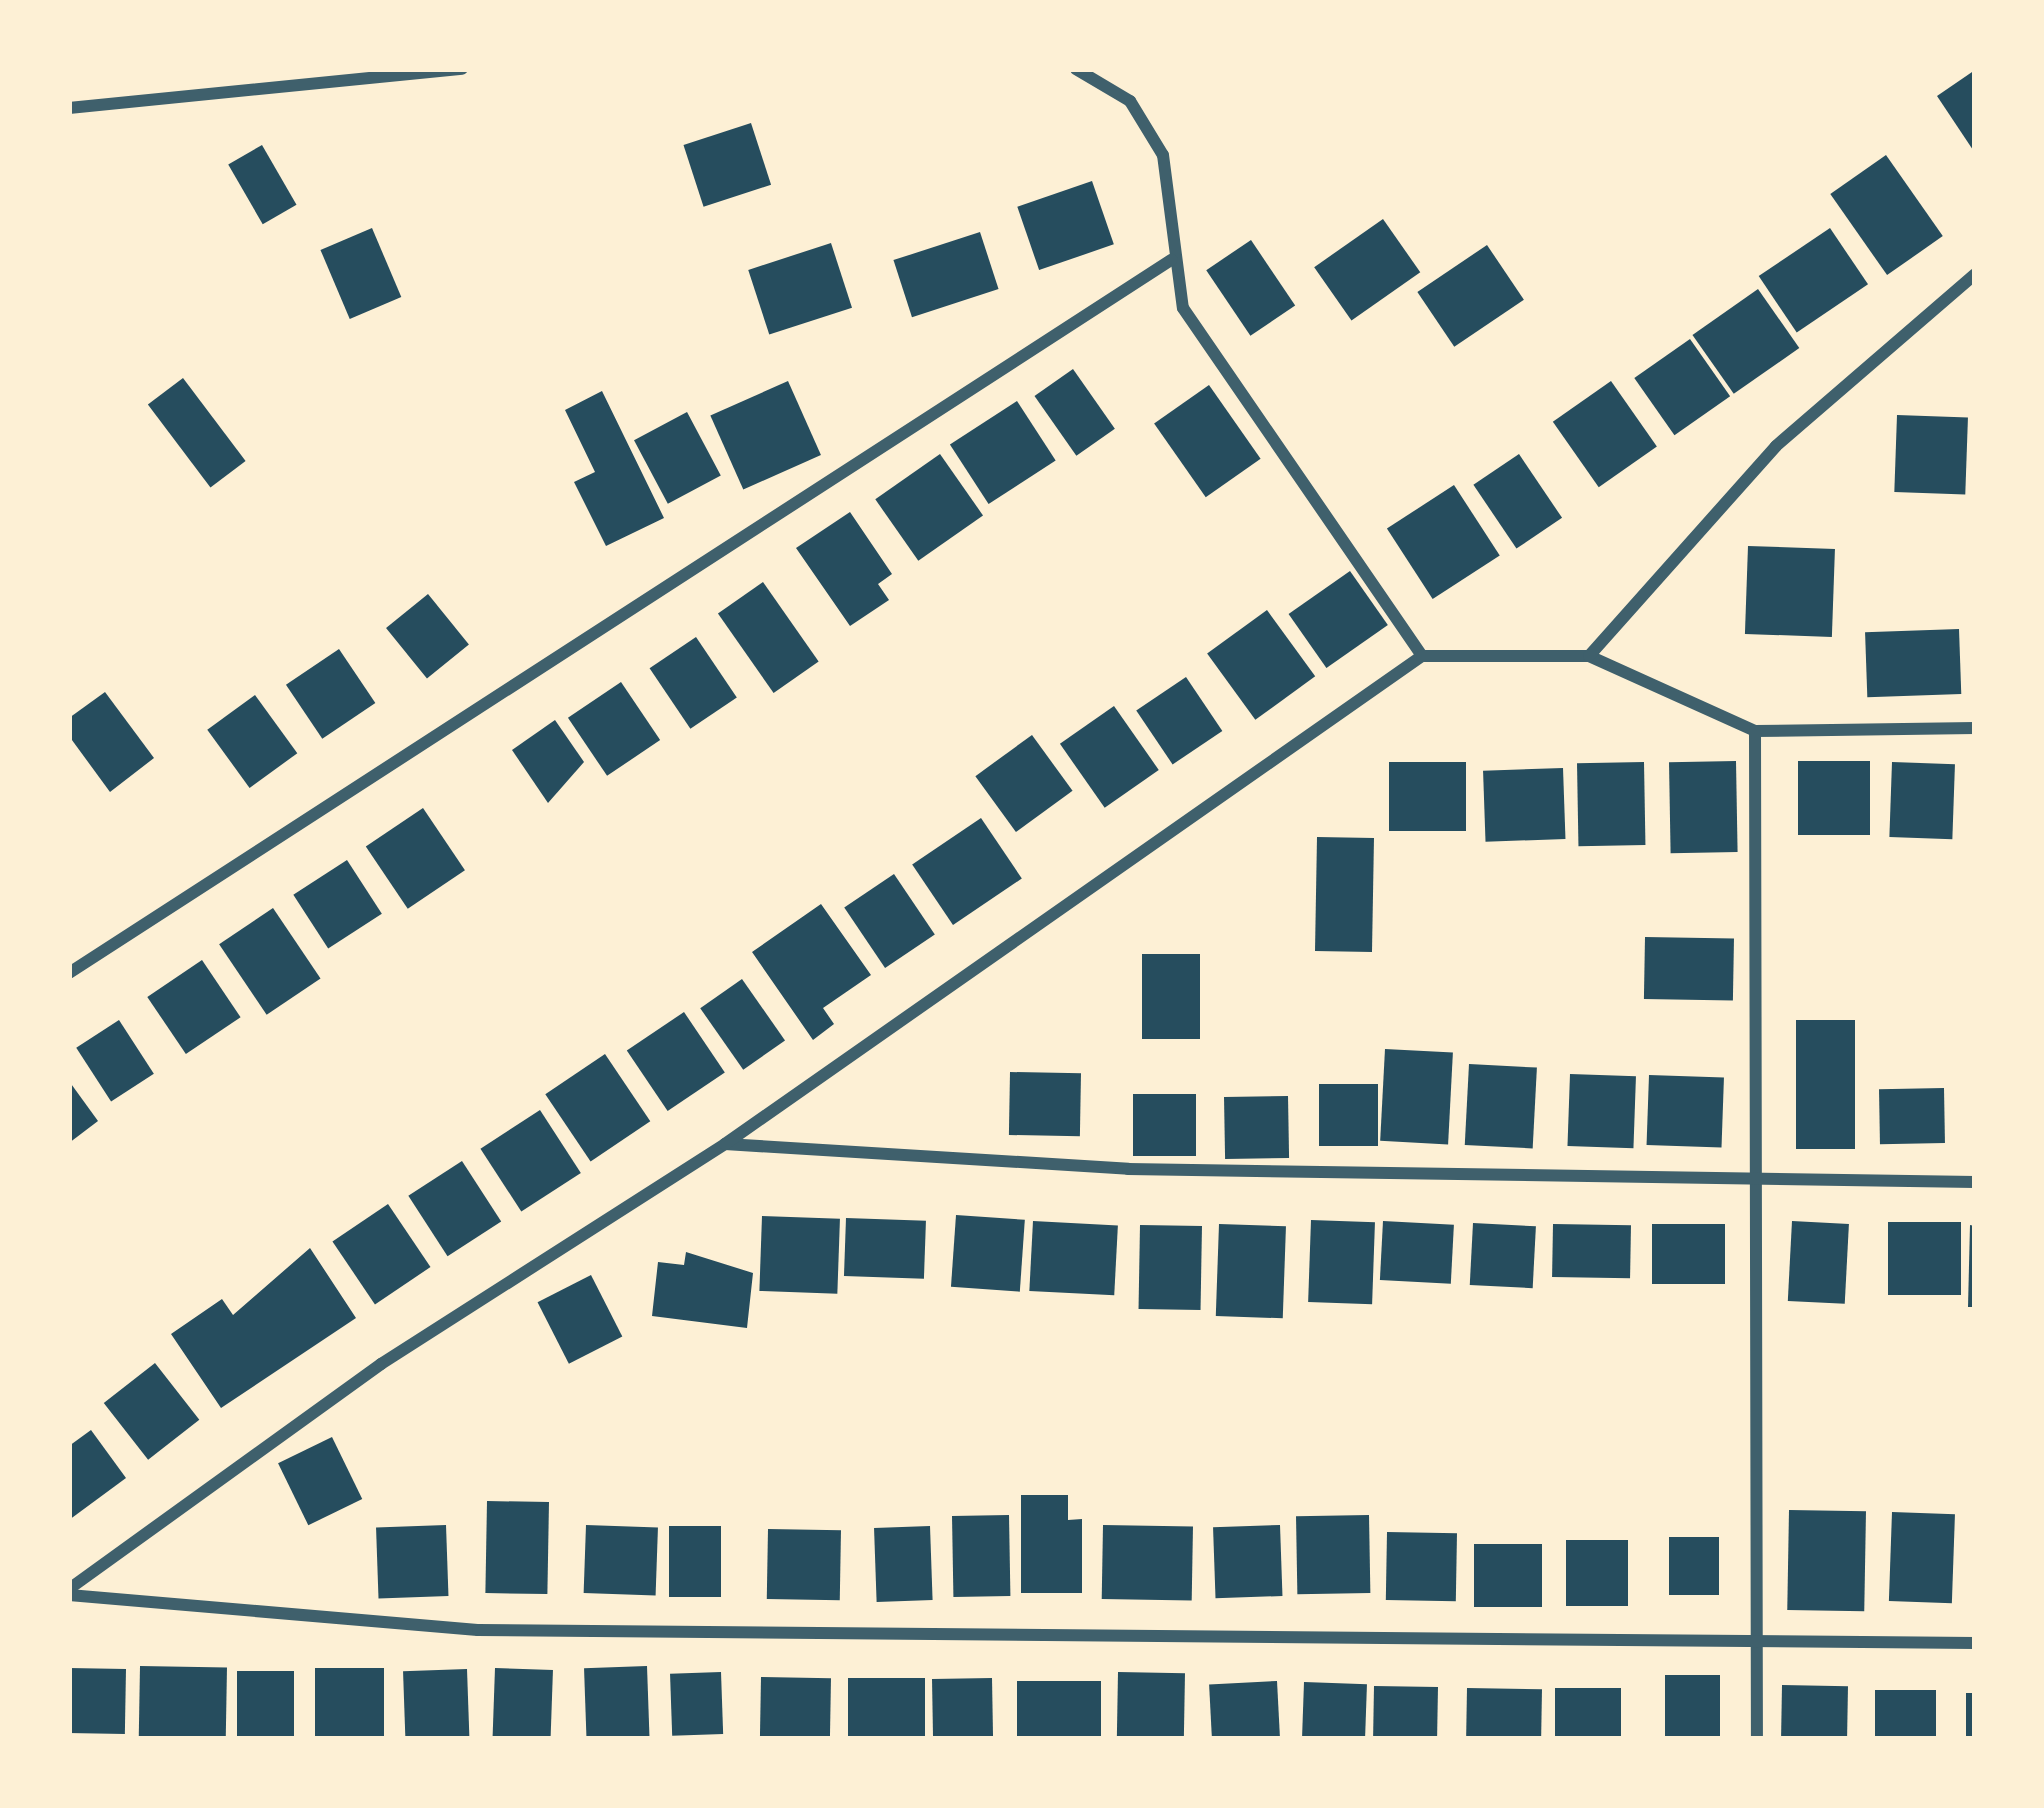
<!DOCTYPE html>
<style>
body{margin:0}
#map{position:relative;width:2044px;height:1808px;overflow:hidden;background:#fdf0d5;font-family:"Alegreya Sans",sans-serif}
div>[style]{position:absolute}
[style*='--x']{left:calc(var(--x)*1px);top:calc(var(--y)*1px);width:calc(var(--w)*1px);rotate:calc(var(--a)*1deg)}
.building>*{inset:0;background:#264d5e;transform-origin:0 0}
.minor>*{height:12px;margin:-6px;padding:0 6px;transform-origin:6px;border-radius:6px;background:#3f606c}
span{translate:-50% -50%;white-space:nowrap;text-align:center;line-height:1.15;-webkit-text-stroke:9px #fdf0d5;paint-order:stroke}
.frame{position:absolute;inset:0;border:72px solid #fdf0d5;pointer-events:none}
</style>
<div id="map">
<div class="building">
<div style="clip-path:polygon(1975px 70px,1975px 153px,1937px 96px)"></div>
<div style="left:751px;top:123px;width:65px;height:71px;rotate:72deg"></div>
<div style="left:262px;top:145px;width:69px;height:39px;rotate:60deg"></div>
<div style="left:1886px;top:155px;width:99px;height:68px;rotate:55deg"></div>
<div style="left:1092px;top:181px;width:67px;height:79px;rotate:71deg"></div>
<div style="left:1383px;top:219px;width:65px;height:84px;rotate:55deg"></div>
<div style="left:372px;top:228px;width:75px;height:56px;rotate:67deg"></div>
<div style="left:1830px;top:228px;width:68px;height:86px;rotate:56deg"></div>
<div style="left:980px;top:232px;width:60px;height:91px;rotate:72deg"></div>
<div style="left:1251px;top:240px;width:79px;height:54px;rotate:56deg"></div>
<div style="left:831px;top:243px;width:68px;height:87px;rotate:72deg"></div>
<div style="left:1487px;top:245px;width:66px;height:84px;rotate:56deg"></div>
<div style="left:1758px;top:289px;width:72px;height:80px;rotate:55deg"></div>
<div style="left:1690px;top:339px;width:70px;height:68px;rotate:55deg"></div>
<div style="left:1073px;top:369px;width:73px;height:47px;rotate:55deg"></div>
<div style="left:183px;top:378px;width:104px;height:44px;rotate:53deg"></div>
<div style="left:788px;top:381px;width:81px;height:85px;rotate:66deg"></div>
<div style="left:1611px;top:381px;width:80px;height:71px;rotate:55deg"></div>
<div style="left:1209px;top:385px;width:90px;height:67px;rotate:55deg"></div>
<div style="clip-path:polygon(602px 391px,664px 518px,606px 546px,574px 482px,595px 472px,565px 410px)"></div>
<div style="left:1017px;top:401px;width:71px;height:80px;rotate:57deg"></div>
<div style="left:687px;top:412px;width:72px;height:60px;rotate:62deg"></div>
<div style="left:1897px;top:415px;width:71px;height:77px;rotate:2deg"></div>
<div style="left:940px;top:454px;width:75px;height:79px;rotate:55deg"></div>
<div style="left:1519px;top:454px;width:77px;height:55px;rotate:56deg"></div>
<div style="left:1454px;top:485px;width:84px;height:80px;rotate:57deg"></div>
<div style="clip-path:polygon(850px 512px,892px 574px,878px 584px,889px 600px,850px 626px,796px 548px)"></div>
<div style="left:1748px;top:546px;width:87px;height:88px;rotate:2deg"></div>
<div style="left:1350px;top:571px;width:66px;height:75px;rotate:55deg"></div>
<div style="left:763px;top:582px;width:97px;height:55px;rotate:55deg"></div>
<div style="left:428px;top:594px;width:65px;height:54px;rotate:51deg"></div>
<div style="left:1267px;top:610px;width:82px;height:74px;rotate:54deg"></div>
<div style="left:1959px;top:629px;width:65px;height:94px;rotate:88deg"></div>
<div style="left:696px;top:637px;width:73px;height:56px;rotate:56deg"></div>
<div style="left:339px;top:649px;width:65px;height:64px;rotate:56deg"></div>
<div style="left:1186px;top:677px;width:65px;height:60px;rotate:56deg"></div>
<div style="left:621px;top:682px;width:70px;height:64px;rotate:56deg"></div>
<div style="clip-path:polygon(105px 692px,154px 758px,110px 792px,69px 736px,69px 718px)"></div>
<div style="left:255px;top:695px;width:72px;height:59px;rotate:54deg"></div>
<div style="left:1114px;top:706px;width:78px;height:66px;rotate:55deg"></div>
<div style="clip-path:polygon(555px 720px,584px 762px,548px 803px,512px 750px)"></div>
<div style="left:1032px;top:735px;width:69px;height:70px;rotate:54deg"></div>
<div style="left:1736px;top:761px;width:91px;height:67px;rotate:89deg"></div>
<div style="left:1870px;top:761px;width:74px;height:72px;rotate:90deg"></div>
<div style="left:1466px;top:762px;width:69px;height:77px;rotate:90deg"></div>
<div style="left:1644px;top:762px;width:83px;height:67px;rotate:89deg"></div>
<div style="left:1892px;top:762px;width:63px;height:75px;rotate:2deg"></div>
<div style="left:1563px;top:768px;width:71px;height:80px;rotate:88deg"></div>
<div style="left:423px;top:808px;width:75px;height:69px;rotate:56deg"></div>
<div style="left:981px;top:818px;width:73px;height:83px;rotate:56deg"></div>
<div style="left:1317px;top:837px;width:57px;height:114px;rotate:1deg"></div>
<div style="left:347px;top:860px;width:64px;height:64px;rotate:57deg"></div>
<div style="left:894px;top:874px;width:73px;height:60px;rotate:56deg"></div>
<div style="clip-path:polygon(821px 904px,871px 975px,823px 1008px,834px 1024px,813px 1040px,752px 952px)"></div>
<div style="left:273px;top:908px;width:85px;height:65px;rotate:56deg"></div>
<div style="left:1645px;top:937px;width:89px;height:62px;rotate:1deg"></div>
<div style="left:1142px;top:954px;width:58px;height:85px"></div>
<div style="left:202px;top:960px;width:69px;height:66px;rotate:56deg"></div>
<div style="left:742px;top:979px;width:75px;height:51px;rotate:55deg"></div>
<div style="left:684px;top:1012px;width:73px;height:69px;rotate:56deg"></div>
<div style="left:119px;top:1020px;width:64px;height:51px;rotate:57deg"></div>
<div style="left:1796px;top:1020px;width:59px;height:129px"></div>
<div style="left:1385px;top:1049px;width:68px;height:92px;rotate:3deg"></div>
<div style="left:605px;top:1054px;width:81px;height:72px;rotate:56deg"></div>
<div style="left:1469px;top:1064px;width:68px;height:81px;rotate:3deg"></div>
<div style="left:1010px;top:1072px;width:71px;height:63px;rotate:1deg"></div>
<div style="left:1570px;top:1074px;width:66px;height:72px;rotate:2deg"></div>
<div style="left:1649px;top:1075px;width:75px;height:70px;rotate:2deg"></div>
<div style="clip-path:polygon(69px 1081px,98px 1121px,69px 1143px)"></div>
<div style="left:1319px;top:1084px;width:59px;height:62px"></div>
<div style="left:1944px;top:1088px;width:55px;height:65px;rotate:89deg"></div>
<div style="left:1196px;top:1094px;width:62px;height:63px;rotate:90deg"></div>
<div style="left:1288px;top:1096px;width:62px;height:64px;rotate:89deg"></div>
<div style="left:540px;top:1110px;width:75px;height:71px;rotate:57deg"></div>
<div style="left:462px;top:1161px;width:72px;height:64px;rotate:57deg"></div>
<div style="left:388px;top:1204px;width:76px;height:67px;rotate:56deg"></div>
<div style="left:956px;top:1215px;width:69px;height:72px;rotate:4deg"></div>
<div style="left:762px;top:1216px;width:78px;height:75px;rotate:2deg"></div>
<div style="left:846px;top:1218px;width:80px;height:58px;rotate:2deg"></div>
<div style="left:1311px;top:1220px;width:64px;height:82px;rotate:2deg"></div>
<div style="left:1033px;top:1221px;width:85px;height:70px;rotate:3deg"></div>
<div style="left:1383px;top:1221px;width:71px;height:59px;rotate:3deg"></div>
<div style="left:1792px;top:1221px;width:57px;height:80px;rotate:3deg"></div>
<div style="left:1888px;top:1222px;width:73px;height:73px"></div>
<div style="left:1473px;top:1223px;width:63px;height:62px;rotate:3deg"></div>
<div style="left:1219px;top:1224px;width:67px;height:92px;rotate:2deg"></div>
<div style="left:1553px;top:1224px;width:78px;height:53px;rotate:1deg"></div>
<div style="left:1652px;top:1224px;width:73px;height:60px"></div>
<div style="left:1140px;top:1225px;width:62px;height:84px;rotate:1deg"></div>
<div style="clip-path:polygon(1970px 1225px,1975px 1226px,1975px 1307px,1968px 1307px)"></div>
<div style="clip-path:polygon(310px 1248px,356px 1318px,221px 1408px,171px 1334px,222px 1299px,233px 1315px)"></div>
<div style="clip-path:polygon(686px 1252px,753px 1273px,747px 1328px,652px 1316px,658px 1262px,684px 1265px)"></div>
<div style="left:591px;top:1275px;width:69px;height:60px;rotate:63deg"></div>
<div style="left:155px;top:1363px;width:72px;height:65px;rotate:52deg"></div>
<div style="clip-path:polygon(91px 1430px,126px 1478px,69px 1520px,69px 1446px)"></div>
<div style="left:332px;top:1437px;width:69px;height:60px;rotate:64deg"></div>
<div style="clip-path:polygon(1021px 1495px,1068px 1495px,1068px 1520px,1082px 1519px,1082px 1593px,1021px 1593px)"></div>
<div style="left:487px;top:1501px;width:62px;height:92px;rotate:1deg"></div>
<div style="left:1789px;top:1510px;width:77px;height:100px;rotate:1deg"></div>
<div style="left:1892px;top:1512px;width:63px;height:89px;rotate:2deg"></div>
<div style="left:1009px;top:1515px;width:81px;height:57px;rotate:89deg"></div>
<div style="left:1369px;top:1515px;width:78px;height:73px;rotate:89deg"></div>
<div style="left:446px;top:1525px;width:71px;height:70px;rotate:88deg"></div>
<div style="left:586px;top:1525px;width:72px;height:68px;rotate:2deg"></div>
<div style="left:1103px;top:1525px;width:90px;height:74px;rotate:1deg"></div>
<div style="left:1280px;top:1525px;width:71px;height:67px;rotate:88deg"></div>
<div style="left:669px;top:1526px;width:52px;height:71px"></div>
<div style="left:930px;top:1526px;width:74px;height:56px;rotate:88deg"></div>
<div style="left:768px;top:1529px;width:73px;height:70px;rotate:1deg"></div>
<div style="left:1387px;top:1532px;width:70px;height:68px;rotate:1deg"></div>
<div style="left:1719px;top:1537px;width:58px;height:50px;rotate:90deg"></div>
<div style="left:1566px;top:1540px;width:62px;height:66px"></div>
<div style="left:1542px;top:1544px;width:63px;height:68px;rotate:90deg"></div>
<div style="left:140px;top:1666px;width:87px;height:73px;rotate:1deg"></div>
<div style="left:647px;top:1666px;width:73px;height:63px;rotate:88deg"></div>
<div style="left:69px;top:1668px;width:57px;height:65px;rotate:1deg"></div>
<div style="left:315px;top:1668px;width:69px;height:71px"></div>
<div style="left:495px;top:1668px;width:58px;height:71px;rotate:2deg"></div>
<div style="left:467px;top:1669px;width:70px;height:64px;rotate:88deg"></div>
<div style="left:237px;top:1671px;width:57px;height:65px"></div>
<div style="left:721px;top:1672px;width:62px;height:51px;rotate:88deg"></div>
<div style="left:1118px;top:1672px;width:67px;height:67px;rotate:1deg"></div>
<div style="left:1720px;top:1675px;width:64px;height:55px;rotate:90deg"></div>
<div style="left:761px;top:1677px;width:70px;height:62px;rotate:1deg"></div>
<div style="left:848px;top:1678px;width:77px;height:61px"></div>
<div style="left:992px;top:1678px;width:61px;height:60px;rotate:89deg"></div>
<div style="left:1017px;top:1681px;width:84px;height:58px"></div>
<div style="left:1277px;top:1681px;width:58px;height:68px;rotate:87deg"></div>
<div style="left:1304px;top:1682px;width:63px;height:57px;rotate:2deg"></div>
<div style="left:1782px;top:1685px;width:66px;height:54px;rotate:1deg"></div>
<div style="left:1374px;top:1686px;width:64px;height:53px;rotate:1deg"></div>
<div style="left:1467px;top:1688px;width:75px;height:51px;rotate:1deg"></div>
<div style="left:1555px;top:1688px;width:66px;height:51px"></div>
<div style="left:1875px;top:1690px;width:61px;height:49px"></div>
<div style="left:1966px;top:1693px;width:9px;height:46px"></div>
</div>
<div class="minor">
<div style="--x:1076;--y:69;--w:63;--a:30.7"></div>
<div style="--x:1130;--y:101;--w:63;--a:58.6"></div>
<div style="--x:1163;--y:155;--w:154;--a:82.6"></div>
<div style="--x:1183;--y:308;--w:422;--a:55.5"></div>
<div style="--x:69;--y:108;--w:395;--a:-5.7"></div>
<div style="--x:1589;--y:656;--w:182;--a:24.3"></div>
<div style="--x:1755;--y:731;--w:220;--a:-0.8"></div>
<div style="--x:1755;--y:731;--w:1008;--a:89.89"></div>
<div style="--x:69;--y:973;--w:1313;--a:-32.9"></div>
<div style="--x:725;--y:1144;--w:404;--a:3.5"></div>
<div style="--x:1128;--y:1169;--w:847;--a:0.88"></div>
<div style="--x:69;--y:1589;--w:385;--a:-35.8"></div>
<div style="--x:381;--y:1364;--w:408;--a:-32.6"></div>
<div style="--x:725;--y:1144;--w:851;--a:-35"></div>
<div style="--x:1422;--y:656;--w:167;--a:0"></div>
<div style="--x:1589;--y:656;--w:281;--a:-48.3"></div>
<div style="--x:1776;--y:446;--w:263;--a:-40.8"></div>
<div style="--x:69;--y:1595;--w:410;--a:4.9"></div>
<div style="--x:478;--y:1630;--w:1497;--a:0.5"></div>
</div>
<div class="frame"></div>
</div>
